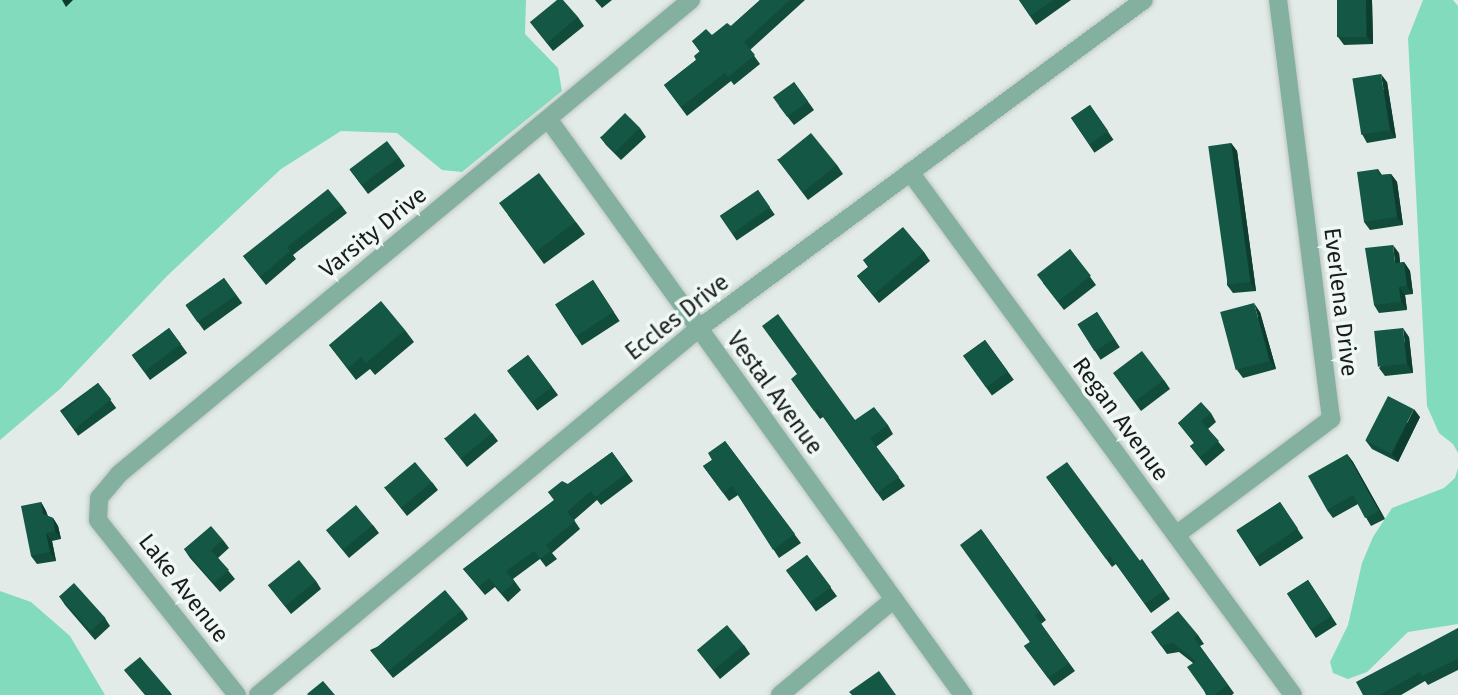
<!DOCTYPE html>
<style>
body{margin:0}
#map{position:relative;width:1458px;height:695px;overflow:hidden;background:#e2ebe8;font-family:"Fira Sans",sans-serif}
div>[style]{position:absolute}
[style*='--x']{left:calc(var(--x)*1px);top:calc(var(--y)*1px);width:calc(var(--w)*1px);rotate:calc(var(--a)*1deg)}
.green>*{inset:0;background:#82dbbd}
.roads{filter:drop-shadow(0 0 2px #bec6c3) drop-shadow(0 0 2px #bec6c3)}
.street>*{height:18px;margin:-9px;padding:0 9px;transform-origin:9px;border-radius:9px;background:#83b09f}
.wall>*{inset:0;background:#114b3a;transform-origin:0 0}
.shaded-wall>*{inset:0;background:#0e3d30}
.building>*{inset:0;background:#145744;transform-origin:0 0}
span{translate:-50% -50%;white-space:nowrap;text-align:center;line-height:1.15;-webkit-text-stroke:7px #eff8f5;paint-order:stroke}
.street-label{font-size:23px;color:#191c1b}
</style>
<div id="map">
<div class="green">
<div style="clip-path:polygon(0 0,526px 0,525px 34px,558px 68px,562px 91px,462px 172px,442px 170px,397px 133px,341px 131px,281px 169px,167px 276px,60px 389px,0 440px)"></div>
<div style="clip-path:polygon(1423px 0,1453px 0,1458px 6px,1458px 453px,1453px 444px,1439px 433px,1427px 406px,1408px 38px)"></div>
<div style="clip-path:polygon(1458px 468px,1458px 624px,1408px 632px,1367px 672px,1348px 679px,1333px 673px,1330px 662px,1348px 625px,1362px 563px,1373px 537px,1392px 508px,1444px 488px,1455px 478px)"></div>
<div style="clip-path:polygon(0 591px,31px 602px,70px 636px,105px 695px,0 695px)"></div>
</div>
<div class="roads">
<div class="street">
<div style="--x:549;--y:120;--w:709;--a:54.25"></div>
<div style="--x:910;--y:172;--w:648;--a:53.78"></div>
<div style="--x:1176;--y:535;--w:194;--a:-36.8"></div>
<div style="--x:1331;--y:419;--w:422;--a:-97.2"></div>
<div style="--x:237;--y:695;--w:223;--a:-128.5"></div>
<div style="--x:98;--y:520;--w:22;--a:-87"></div>
<div style="--x:99;--y:498;--w:31;--a:-50"></div>
<div style="--x:119;--y:474;--w:743;--a:-39.65"></div>
<div style="--x:258;--y:695;--w:572;--a:-39.75"></div>
<div style="--x:698;--y:329;--w:554;--a:-36.42"></div>
<div style="--x:780;--y:695;--w:149;--a:-40.1"></div>
</div>
</div>
<div class="wall">
<div style="clip-path:polygon(595px 0,612px 0,602px 8px)"></div>
<div style="clip-path:polygon(760px 0,805px 0,750px 50px,760px 64px,734px 85px,731px 81px,687px 116px,664px 85px,696px 60px,700px 52px,692px 41px,712px 35px,731px 26px)"></div>
<div style="clip-path:polygon(1019px 0,1071px 0,1036px 25px)"></div>
<div style="clip-path:polygon(1337px 0,1372px 0,1373px 44px,1344px 45px,1338px 37px)"></div>
<div style="clip-path:polygon(578px 17px,584px 26px,553px 51px,530px 22px)"></div>
<div style="clip-path:polygon(794px 82px,814px 110px,794px 125px,779px 106px)"></div>
<div style="clip-path:polygon(1387px 82px,1396px 138px,1367px 143px,1362px 134px)"></div>
<div style="left:1090px;top:105px;width:42px;height:23px;rotate:56deg"></div>
<div style="clip-path:polygon(640px 128px,646px 137px,621px 160px,606px 145px,600px 137px)"></div>
<div style="clip-path:polygon(1231px 143px,1237px 151px,1256px 291px,1233px 293px,1227px 285px)"></div>
<div style="clip-path:polygon(399px 157px,405px 166px,368px 194px,350px 170px)"></div>
<div style="clip-path:polygon(777px 159px,837px 165px,843px 174px,808px 200px)"></div>
<div style="clip-path:polygon(1378px 169px,1382px 175px,1391px 174px,1397px 182px,1403px 225px,1370px 230px,1364px 222px)"></div>
<div style="left:758px;top:190px;width:30px;height:46px;rotate:56deg"></div>
<div style="clip-path:polygon(341px 205px,347px 213px,293px 255px,296px 259px,266px 285px,243px 256px)"></div>
<div style="clip-path:polygon(508px 215px,576px 222px,585px 234px,544px 264px)"></div>
<div style="clip-path:polygon(1070px 249px,1096px 285px,1064px 310px,1043px 283px)"></div>
<div style="clip-path:polygon(924px 252px,930px 261px,879px 303px,857px 276px,868px 267px,863px 260px)"></div>
<div style="clip-path:polygon(1399px 253px,1400px 263px,1404px 262px,1410px 271px,1413px 294px,1405px 295px,1407px 310px,1379px 313px,1374px 305px)"></div>
<div style="left:224px;top:278px;width:31px;height:47px;rotate:54deg"></div>
<div style="left:593px;top:280px;width:49px;height:45px;rotate:57deg"></div>
<div style="left:1097px;top:312px;width:42px;height:23px;rotate:57deg"></div>
<div style="clip-path:polygon(1260px 312px,1276px 369px,1243px 378px,1237px 370px)"></div>
<div style="left:169px;top:328px;width:31px;height:46px;rotate:54deg"></div>
<div style="clip-path:polygon(405px 330px,414px 342px,375px 375px,370px 369px,356px 380px,329px 345px)"></div>
<div style="clip-path:polygon(1409px 337px,1413px 373px,1385px 376px,1379px 368px)"></div>
<div style="left:985px;top:340px;width:49px;height:27px;rotate:54deg"></div>
<div style="left:528px;top:355px;width:50px;height:26px;rotate:53deg"></div>
<div style="clip-path:polygon(1113px 373px,1164px 380px,1170px 389px,1141px 411px)"></div>
<div style="clip-path:polygon(791px 379px,855px 420px,888px 425px,893px 434px,876px 447px,905px 486px,883px 501px,823px 417px,820px 419px)"></div>
<div style="left:98px;top:383px;width:31px;height:47px;rotate:54deg"></div>
<div style="clip-path:polygon(1211px 413px,1216px 422px,1208px 429px,1225px 450px,1206px 466px,1190px 446px,1194px 443px,1178px 423px)"></div>
<div style="clip-path:polygon(1420px 417px,1398px 462px,1372px 449px,1366px 441px)"></div>
<div style="clip-path:polygon(492px 433px,498px 441px,467px 467px,444px 438px)"></div>
<div style="clip-path:polygon(725px 441px,801px 543px,779px 558px,738px 495px,729px 501px,703px 466px,712px 460px)"></div>
<div style="clip-path:polygon(612px 452px,633px 481px,601px 505px,597px 500px,574px 520px,580px 529px,552px 553px,557px 559px,546px 567px,540px 559px,513px 579px,521px 590px,508px 602px,495px 587px,485px 595px,463px 569px,554px 500px,548px 492px,568px 484px)"></div>
<div style="clip-path:polygon(1347px 454px,1353px 462px,1385px 519px,1371px 526px,1358px 504px,1333px 518px,1327px 510px)"></div>
<div style="clip-path:polygon(1046px 477px,1140px 561px,1142px 559px,1170px 599px,1151px 613px,1116px 564px,1112px 567px)"></div>
<div style="clip-path:polygon(432px 482px,438px 490px,407px 516px,384px 487px)"></div>
<div style="clip-path:polygon(41px 502px,46px 511px,48px 516px,53px 518px,58px 526px,61px 539px,52px 541px,56px 561px,37px 564px,31px 556px)"></div>
<div style="left:1280px;top:502px;width:43px;height:52px;rotate:57deg"></div>
<div style="clip-path:polygon(373px 525px,379px 533px,349px 558px,326px 530px)"></div>
<div style="clip-path:polygon(981px 529px,1046px 620px,1041px 624px,1075px 671px,1054px 686px,1024px 646px,1030px 642px)"></div>
<div style="clip-path:polygon(223px 540px,229px 548px,218px 558px,235px 579px,220px 592px,190px 558px,184px 549px)"></div>
<div style="left:807px;top:555px;width:51px;height:26px;rotate:54deg"></div>
<div style="left:1308px;top:580px;width:53px;height:25px;rotate:57deg"></div>
<div style="clip-path:polygon(316px 581px,321px 589px,291px 614px,268px 585px)"></div>
<div style="clip-path:polygon(59px 596px,105px 618px,110px 626px,95px 640px,65px 605px)"></div>
<div style="clip-path:polygon(462px 610px,468px 619px,393px 678px,370px 650px)"></div>
<div style="clip-path:polygon(1458px 628px,1458px 670px,1428px 685px,1425px 681px,1401px 695px,1363px 695px)"></div>
<div style="clip-path:polygon(1151px 632px,1198px 635px,1204px 644px,1200px 646px,1234px 693px,1232px 695px,1206px 695px,1193px 663px,1179px 652px,1167px 654px)"></div>
<div style="clip-path:polygon(744px 645px,750px 654px,720px 679px,697px 650px)"></div>
<div style="clip-path:polygon(124px 670px,170px 692px,172px 695px,145px 695px)"></div>
</div>
<div class="shaded-wall">
<div style="clip-path:polygon(62px 0,73px 0,66px 7px)"></div>
<div style="clip-path:polygon(1366px 0,1372px 0,1373px 44px,1367px 36px)"></div>
<div style="clip-path:polygon(1381px 74px,1387px 82px,1396px 138px,1390px 130px)"></div>
<div style="clip-path:polygon(1231px 143px,1237px 151px,1256px 291px,1250px 282px)"></div>
<div style="clip-path:polygon(1391px 174px,1397px 182px,1403px 225px,1397px 217px)"></div>
<div style="clip-path:polygon(1393px 245px,1399px 253px,1401px 271px,1395px 263px)"></div>
<div style="clip-path:polygon(1404px 262px,1410px 271px,1413px 294px,1407px 286px)"></div>
<div style="clip-path:polygon(1399px 287px,1405px 295px,1407px 310px,1401px 302px)"></div>
<div style="clip-path:polygon(1254px 303px,1260px 312px,1276px 369px,1270px 361px)"></div>
<div style="clip-path:polygon(1403px 328px,1409px 337px,1413px 373px,1407px 364px)"></div>
<div style="clip-path:polygon(1414px 409px,1420px 417px,1398px 462px,1392px 454px)"></div>
<div style="clip-path:polygon(1347px 454px,1353px 462px,1385px 519px,1379px 511px)"></div>
<div style="clip-path:polygon(41px 502px,46px 511px,49px 523px,43px 514px)"></div>
<div style="clip-path:polygon(53px 518px,58px 526px,61px 539px,55px 531px)"></div>
<div style="clip-path:polygon(46px 533px,52px 541px,56px 561px,50px 552px)"></div>
</div>
<div class="building">
<div style="clip-path:polygon(557px 0,563px 0,578px 17px,547px 43px,530px 22px)"></div>
<div style="clip-path:polygon(760px 0,790px 0,744px 42px,755px 55px,728px 77px,725px 73px,681px 107px,664px 85px,696px 60px,694px 56px,700px 51px,692px 41px,706px 29px,712px 35px,727px 23px,731px 26px)"></div>
<div style="clip-path:polygon(1019px 0,1054px 0,1030px 16px)"></div>
<div style="left:1337px;top:0;width:29px;height:37px"></div>
<div style="left:1381px;top:74px;width:57px;height:29px;rotate:81deg"></div>
<div style="left:794px;top:82px;width:24px;height:26px;rotate:54deg"></div>
<div style="left:1090px;top:105px;width:32px;height:23px;rotate:55deg"></div>
<div style="left:625px;top:113px;width:21px;height:35px;rotate:45deg"></div>
<div style="left:811px;top:133px;width:41px;height:43px;rotate:51deg"></div>
<div style="left:387px;top:141px;width:20px;height:47px;rotate:53deg"></div>
<div style="left:1231px;top:143px;width:140px;height:23px;rotate:82deg"></div>
<div style="clip-path:polygon(1378px 169px,1379px 175px,1391px 174px,1397px 217px,1364px 222px,1357px 172px)"></div>
<div style="left:539px;top:173px;width:61px;height:50px;rotate:53deg"></div>
<div style="clip-path:polygon(328px 189px,341px 205px,287px 247px,290px 251px,260px 277px,243px 256px)"></div>
<div style="left:758px;top:190px;width:21px;height:46px;rotate:55deg"></div>
<div style="clip-path:polygon(903px 227px,924px 252px,873px 295px,857px 276px,869px 266px,863px 260px)"></div>
<div style="clip-path:polygon(1393px 245px,1395px 263px,1404px 262px,1407px 286px,1399px 287px,1401px 302px,1374px 305px,1365px 248px)"></div>
<div style="left:1070px;top:249px;width:34px;height:42px;rotate:52deg"></div>
<div style="left:224px;top:278px;width:21px;height:47px;rotate:55deg"></div>
<div style="left:593px;top:280px;width:38px;height:45px;rotate:57deg"></div>
<div style="clip-path:polygon(381px 301px,405px 330px,366px 363px,361px 357px,348px 368px,329px 345px)"></div>
<div style="left:1254px;top:303px;width:60px;height:35px;rotate:75deg"></div>
<div style="left:1097px;top:312px;width:32px;height:23px;rotate:58deg"></div>
<div style="clip-path:polygon(778px 314px,855px 420px,874px 407px,888px 425px,870px 438px,899px 477px,877px 493px,818px 409px,814px 411px,791px 379px,797px 374px,762px 326px)"></div>
<div style="left:169px;top:328px;width:20px;height:46px;rotate:53deg"></div>
<div style="left:1403px;top:328px;width:36px;height:29px;rotate:84deg"></div>
<div style="left:985px;top:340px;width:39px;height:27px;rotate:54deg"></div>
<div style="left:1142px;top:351px;width:36px;height:36px;rotate:53deg"></div>
<div style="left:528px;top:355px;width:40px;height:26px;rotate:53deg"></div>
<div style="left:98px;top:383px;width:21px;height:47px;rotate:51deg"></div>
<div style="left:1388px;top:396px;width:29px;height:50px;rotate:27deg"></div>
<div style="clip-path:polygon(1201px 402px,1211px 413px,1201px 421px,1219px 441px,1200px 457px,1190px 446px,1195px 443px,1178px 423px)"></div>
<div style="left:475px;top:413px;width:26px;height:40px;rotate:50deg"></div>
<div style="clip-path:polygon(725px 441px,795px 534px,773px 550px,732px 486px,723px 493px,703px 466px,712px 460px,708px 453px)"></div>
<div style="clip-path:polygon(612px 452px,627px 473px,595px 497px,591px 491px,567px 512px,575px 521px,546px 545px,551px 551px,540px 559px,534px 551px,506px 571px,515px 582px,502px 593px,489px 578px,479px 587px,463px 569px,555px 500px,548px 492px,562px 481px,568px 484px)"></div>
<div style="clip-path:polygon(1347px 454px,1379px 511px,1365px 518px,1353px 495px,1327px 510px,1308px 476px)"></div>
<div style="left:415px;top:462px;width:26px;height:40px;rotate:50deg"></div>
<div style="clip-path:polygon(1067px 462px,1140px 561px,1142px 559px,1164px 591px,1145px 604px,1110px 556px,1106px 559px,1046px 477px)"></div>
<div style="clip-path:polygon(41px 502px,43px 514px,53px 518px,55px 531px,46px 533px,50px 552px,31px 556px,21px 506px)"></div>
<div style="left:1280px;top:502px;width:32px;height:52px;rotate:56deg"></div>
<div style="left:356px;top:505px;width:26px;height:39px;rotate:50deg"></div>
<div style="clip-path:polygon(211px 526px,223px 540px,211px 550px,229px 570px,214px 583px,184px 549px)"></div>
<div style="clip-path:polygon(981px 529px,1040px 612px,1035px 615px,1069px 663px,1048px 678px,1024px 646px,1030px 642px,960px 545px)"></div>
<div style="left:807px;top:555px;width:40px;height:26px;rotate:53deg"></div>
<div style="left:299px;top:560px;width:27px;height:40px;rotate:51deg"></div>
<div style="left:1308px;top:580px;width:43px;height:25px;rotate:57deg"></div>
<div style="left:74px;top:583px;width:47px;height:20px;rotate:48deg"></div>
<div style="left:445px;top:590px;width:26px;height:96px;rotate:50deg"></div>
<div style="clip-path:polygon(1178px 611px,1198px 635px,1194px 638px,1228px 685px,1214px 695px,1207px 695px,1187px 667px,1196px 661px,1173px 643px,1161px 646px,1151px 632px)"></div>
<div style="left:727px;top:625px;width:26px;height:39px;rotate:50deg"></div>
<div style="clip-path:polygon(1458px 628px,1458px 659px,1422px 676px,1420px 672px,1380px 695px,1363px 695px,1356px 682px)"></div>
<div style="clip-path:polygon(140px 657px,170px 692px,167px 695px,146px 695px,124px 670px)"></div>
<div style="clip-path:polygon(879px 671px,896px 695px,852px 695px,849px 692px)"></div>
<div style="clip-path:polygon(323px 681px,335px 695px,308px 695px,307px 694px)"></div>
</div>
<div class="street-label">
<span style="left:373px;top:232px;rotate:-39deg">Varsity Drive</span>
<span style="left:1341px;top:302px;rotate:83deg">Everlena Drive</span>
<span style="left:677px;top:317px;rotate:-38deg">Eccles Drive</span>
<span style="left:775px;top:393px;rotate:54deg">Vestal Avenue</span>
<span style="left:1121px;top:419px;rotate:54deg">Regan Avenue</span>
<span style="left:184px;top:588px;rotate:52deg">Lake Avenue</span>
</div>
</div>
